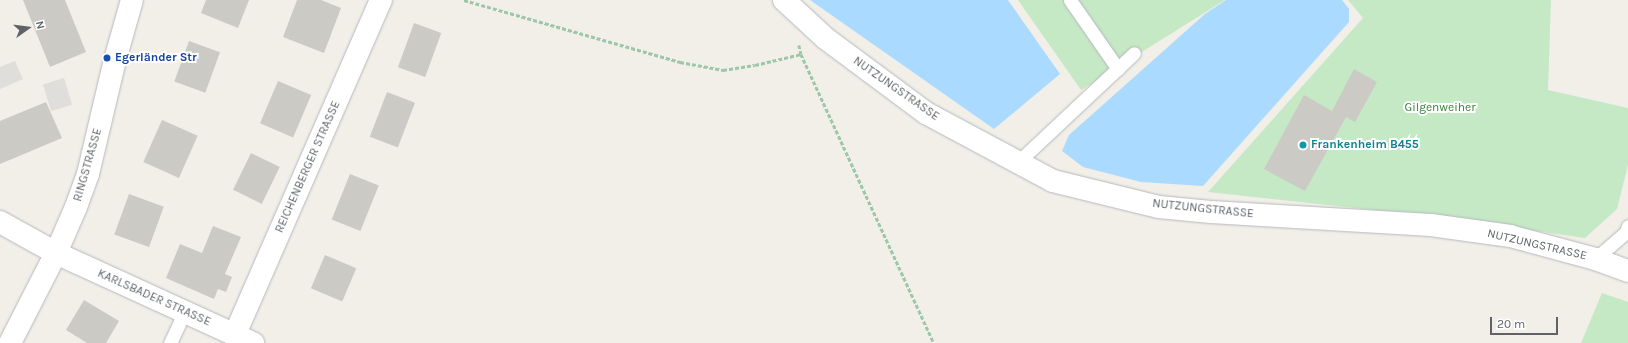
<!DOCTYPE html>
<meta charset="utf-8">
<style>
body{margin:0}
#map{position:relative;width:1628px;height:343px;overflow:hidden;background:#f1efe8;font-family:Karla,sans-serif}
div>[style]{position:absolute}
[style*='--x']{left:calc(var(--x)*1px);top:calc(var(--y)*1px);width:calc(var(--w)*1px);rotate:calc(var(--a)*1deg)}
.industrial>*{inset:0;background:#e0deda;transform-origin:0 0}
.green>*{inset:0;background:#c5e8c5}
.water>*{inset:0;background:#aadaff}
.building>*{inset:0;background:#cccac5;transform-origin:0 0}
.path>*{height:2.5px;margin-top:-1.25px;transform-origin:0;background:repeating-linear-gradient(90deg,#9cc7a9 0 4px,transparent 0 6px)}
.roads{filter:drop-shadow(0 0 1px #b5b8bc) drop-shadow(0 0 1px #b5b8bc)}
.lane>*{height:13px;margin:-6.5px;padding:0 6.5px;transform-origin:6.5px;border-radius:6.5px;background:#fff}
.street>*{height:22px;margin:-11px;padding:0 11px;transform-origin:11px;border-radius:11px;background:#fff}
.secondary>*{height:22px;margin:-11px;padding:0 11px;transform-origin:11px;border-radius:11px;background:#fff}
.dots>*{width:11px;height:11px;translate:-50% -50%;box-sizing:border-box;border:2px solid #fff;border-radius:50%}
span{translate:-50% -50%;white-space:nowrap;text-align:center;line-height:1.15;-webkit-text-stroke:4px #fff;paint-order:stroke}
.transit-label{font-size:12px;color:#164399;font-weight:700}
.left{translate:0 -50%;text-align:left}
.street-label{font-size:12px;color:#5f6368}
.park-label{font-size:12px;color:#348238}
.culture-label{font-size:12px;color:#0d838f;font-weight:700}
.north{position:absolute;left:8px;top:8px;width:40px;height:40px;-webkit-text-stroke:3px #fff;paint-order:stroke;rotate:76deg;font-size:11px;font-weight:700;line-height:16px;text-align:center;color:#5f6368}
.north::after{content:'';display:block;margin:auto;width:14px;height:18px;background:#5f6368;clip-path:polygon(50% 0,100% 100%,50% 72%,0 100%)}
.scale{position:absolute;left:1490px;top:317px;width:68px;height:18px;box-sizing:border-box;border:2px solid #5f6368;border-top:0;padding-left:5px;font-size:12px;line-height:14px;white-space:nowrap;color:#5f6368;-webkit-text-stroke:3px #fff;paint-order:stroke}
</style>
<div id="map">
<div class="industrial">
<div style="clip-path:polygon(15px 61px,23px 79px,0 89px,0 67px)"></div>
<div style="left:64px;top:78px;width:28px;height:22px;rotate:73deg"></div>
</div>
<div class="green">
<div style="clip-path:polygon(1018px 0,1225px 0,1081px 90px)"></div>
<div style="clip-path:polygon(1348px 0,1551px 0,1548px 90px,1628px 108px,1628px 165px,1617px 209px,1585px 238px,1439px 217px,1208px 192px,1363px 18px)"></div>
<div style="clip-path:polygon(1602px 293px,1628px 302px,1628px 343px,1581px 343px)"></div>
</div>
<div class="water">
<div style="clip-path:polygon(810px 0,1008px 0,1060px 74px,994px 129px)"></div>
<div style="clip-path:polygon(1226px 0,1342px 0,1349px 9px,1349px 22px,1203px 186px,1141px 182px,1083px 167px,1062px 151px,1069px 135px,1205px 14px)"></div>
</div>
<div class="building">
<div style="clip-path:polygon(23px 0,65px 0,86px 52px,50px 67px)"></div>
<div style="clip-path:polygon(206px 0,249px 0,238px 28px,201px 13px)"></div>
<div style="clip-path:polygon(297px 0,321px 0,341px 8px,324px 53px,283px 37px)"></div>
<div style="left:414px;top:23px;width:29px;height:47px;rotate:20deg"></div>
<div style="left:189px;top:41px;width:33px;height:43px;rotate:20deg"></div>
<div style="clip-path:polygon(1354px 69px,1377px 82px,1355px 122px,1346px 117px,1305px 191px,1264px 169px,1304px 95px,1332px 111px)"></div>
<div style="left:278px;top:81px;width:36px;height:46px;rotate:23deg"></div>
<div style="left:387px;top:92px;width:30px;height:48px;rotate:21deg"></div>
<div style="clip-path:polygon(46px 102px,62px 138px,0 164px,0 121px)"></div>
<div style="left:162px;top:120px;width:39px;height:46px;rotate:24deg"></div>
<div style="left:251px;top:153px;width:32px;height:41px;rotate:26deg"></div>
<div style="left:350px;top:174px;width:31px;height:49px;rotate:22deg"></div>
<div style="left:129px;top:194px;width:37px;height:43px;rotate:20deg"></div>
<div style="clip-path:polygon(213px 226px,241px 237px,225px 274px,232px 277px,226px 292px,218px 289px,214px 299px,166px 278px,180px 244px,202px 253px)"></div>
<div style="left:325px;top:255px;width:34px;height:36px;rotate:23deg"></div>
<div style="clip-path:polygon(84px 300px,119px 321px,106px 343px,87px 343px,66px 330px)"></div>
</div>
<div class="path">
<div style="--x:464;--y:0;--w:225;--a:16"></div>
<div style="--x:680;--y:62;--w:44;--a:10.5"></div>
<div style="--x:723;--y:70;--w:32;--a:-9"></div>
<div style="--x:755;--y:65;--w:47;--a:-13.4"></div>
<div style="--x:799;--y:45;--w:9;--a:77"></div>
<div style="--x:801;--y:54;--w:318;--a:65.3"></div>
</div>
<div class="roads">
<div class="lane">
<div style="--x:1070;--y:0;--w:84;--a:55.2"></div>
<div style="--x:1018;--y:162;--w:159;--a:-43.2"></div>
<div style="--x:1595;--y:259;--w:41;--a:-41.1"></div>
<div style="--x:1626;--y:232;--w:6;--a:-72"></div>
<div style="--x:170;--y:343;--w:35;--a:-65"></div>
</div>
<div class="street">
<div style="--x:784;--y:0;--w:56;--a:42.8"></div>
<div style="--x:825;--y:38;--w:126;--a:36.6"></div>
<div style="--x:926;--y:113;--w:144;--a:28.2"></div>
<div style="--x:1053;--y:181;--w:109;--a:13.8"></div>
<div style="--x:1159;--y:207;--w:52;--a:5.5"></div>
<div style="--x:1211;--y:212;--w:220;--a:3.4"></div>
<div style="--x:1431;--y:225;--w:80;--a:7.9"></div>
<div style="--x:1510;--y:236;--w:88;--a:15.1"></div>
<div style="--x:1595;--y:259;--w:35;--a:20"></div>
<div style="--x:0;--y:222;--w:64;--a:29"></div>
<div style="--x:56;--y:253;--w:217;--a:24.6"></div>
<div style="--x:235;--y:334;--w:365;--a:-66.4"></div>
</div>
<div class="secondary">
<div style="--x:10;--y:343;--w:101;--a:-62.9"></div>
<div style="--x:56;--y:253;--w:50;--a:-66.5"></div>
<div style="--x:76;--y:207;--w:35;--a:-70"></div>
<div style="--x:88;--y:174;--w:117;--a:-76.7"></div>
<div style="--x:115;--y:60;--w:62;--a:-74.2"></div>
</div>
</div>
<div class="dots">
<div style="left:107px;top:58px;background:#1a4fb4"></div>
<div style="left:1303px;top:145px;background:#0f9aa8"></div>
</div>
<div class="transit-label">
<span class="left" style="left:115px;top:58px">Egerländer Str</span>
</div>
<div class="street-label">
<span style="left:896px;top:89px;rotate:35deg">NUTZUNGSTRASSE</span>
<span style="left:88px;top:165px;rotate:-74deg">RINGSTRASSE</span>
<span style="left:308px;top:167px;rotate:-66deg">REICHENBERGER STRASSE</span>
<span style="left:1203px;top:209px;rotate:6deg">NUTZUNGSTRASSE</span>
<span style="left:1537px;top:245px;rotate:13deg">NUTZUNGSTRASSE</span>
<span style="left:154px;top:298px;rotate:24deg">KARLSBADER STRASSE</span>
</div>
<div class="park-label">
<span style="left:1440px;top:108px">Gilgenweiher</span>
</div>
<div class="culture-label">
<span class="left" style="left:1311px;top:145px">Frankenheim B455</span>
</div>
<div class="north">N</div>
<div class="scale">20 m</div>
</div>
